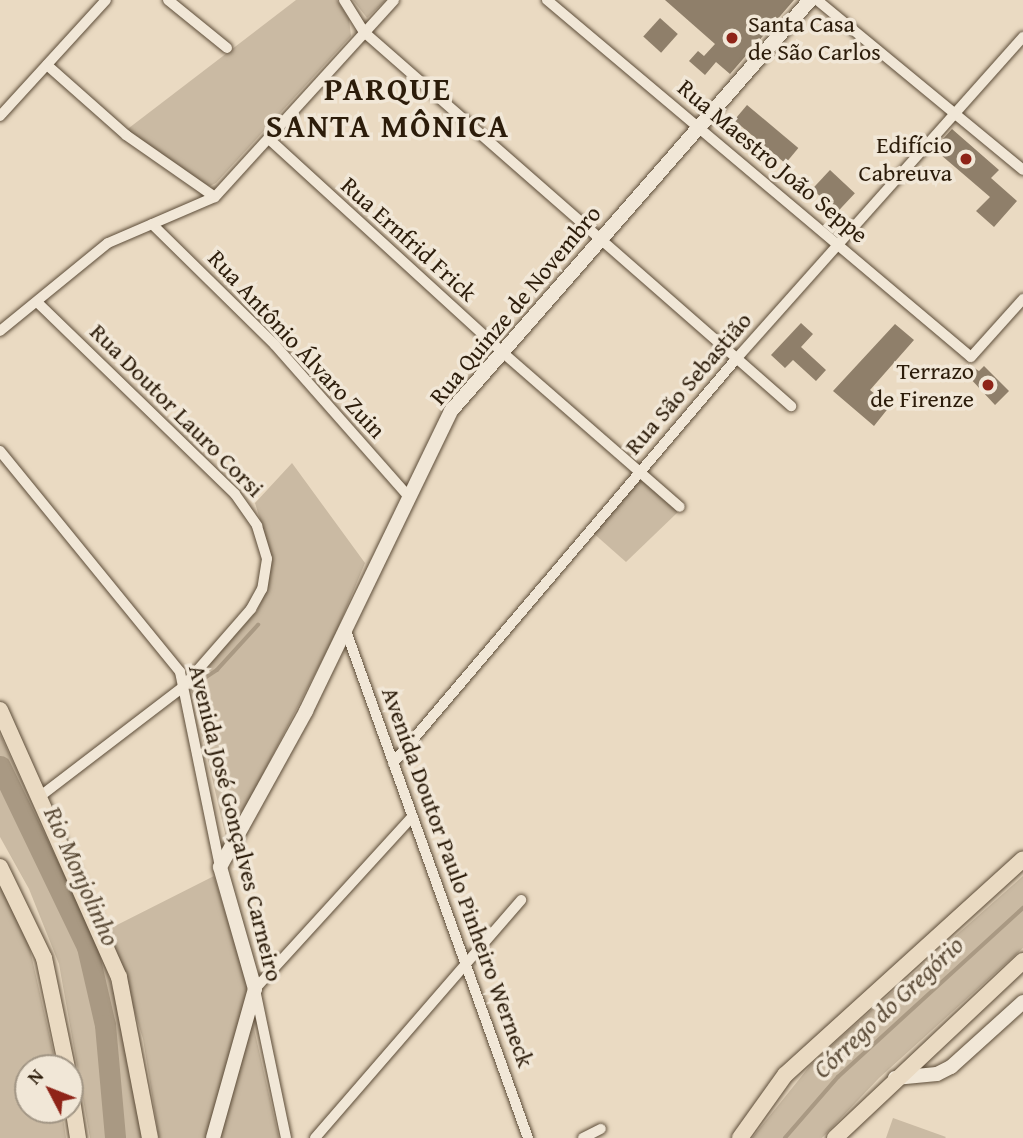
<!DOCTYPE html>
<meta charset="utf-8">
<style>
body{margin:0}
#map{position:relative;width:1023px;height:1138px;overflow:hidden;background:#eadac2;font-family:"Gentium Book Plus",serif}
div>[style]{position:absolute}
[style*='--x']{left:calc(var(--x)*1px);top:calc(var(--y)*1px);width:calc(var(--w)*1px);rotate:calc(var(--a)*1deg)}
.green>*{inset:0;background:#cabaa3}
.stream>*{height:3.5px;margin:-1.75px;padding:0 1.75px;transform-origin:1.75px;border-radius:1.75px;background:#a99983}
.river>*{height:21px;margin:-10.5px;padding:0 10.5px;transform-origin:10.5px;border-radius:10.5px;background:#a99983}
.building>*{inset:0;background:#8f7f6a;transform-origin:0 0}
.roads{filter:drop-shadow(0 0 2px #5c4c38) drop-shadow(0 0 2px #5c4c38)}
.street>*{height:10px;margin:-5px;padding:0 5px;transform-origin:5px;border-radius:5px;background:#f1e7d7}
.secondary>*{height:14px;margin:-7px;padding:0 7px;transform-origin:7px;border-radius:7px;background:#f1e7d7}
.primary>*{height:16px;margin:-8px;padding:0 8px;transform-origin:8px;border-radius:8px;background:#eadac2}
.dots>*{width:19px;height:19px;translate:-50% -50%;box-sizing:border-box;border:4px solid #f1e7d7;border-radius:50%}
span{translate:-50% -50%;white-space:nowrap;text-align:center;line-height:1.15;-webkit-text-stroke:7px #f1e7d7;paint-order:stroke}
.poi-label{font-size:24px;color:#2c1c0a}
.left{translate:0 -50%;text-align:left}
.right{translate:-100% -50%;text-align:right}
.street-label{font-size:24px;color:#2c1c0a}
.water-label{font-size:26px;color:#5e4e3a;font-style:italic}
.district-label{font-size:32px;color:#2c1c0a;font-weight:700;letter-spacing:2px}
.north{position:absolute;left:14px;top:1054px;width:70px;height:70px;box-sizing:border-box;background:#f1e7d7;border:2px solid #a29685;border-radius:50%;rotate:312deg;font-size:19px;font-weight:700;line-height:28px;text-align:center;color:#2c1c0a}
.north::after{content:'';display:block;margin:auto;width:24px;height:32px;background:#8f2418;clip-path:polygon(50% 0,100% 100%,50% 72%,0 100%)}
</style>
<div id="map">
<div class="green">
<div style="clip-path:polygon(296px 0,337px 0,349px 19px,351px 36px,216px 183px,210px 186px,201px 183px,125px 131px)"></div>
<div style="clip-path:polygon(353px 0,386px 0,367px 18px)"></div>
<div style="clip-path:polygon(292px 463px,365px 563px,335px 635px,236px 826px,226px 837px,191px 689px,194px 680px,257px 611px,267px 588px,272px 558px,255px 503px)"></div>
<div style="clip-path:polygon(638px 481px,644px 481px,678px 512px,626px 562px,592px 532px)"></div>
<div style="clip-path:polygon(0 734px,101px 953px,121px 1015px,144px 1138px,90px 1138px,59px 964px,29px 889px,0 837px)"></div>
<div style="clip-path:polygon(214px 876px,248px 987px,210px 1138px,159px 1138px,143px 1039px,109px 929px)"></div>
<div style="clip-path:polygon(1023px 876px,1023px 948px,879px 1078px,822px 1138px,752px 1138px,813px 1062px)"></div>
<div style="clip-path:polygon(0 884px,26px 932px,57px 1068px,28px 1068px,28px 1110px,62px 1110px,66px 1138px,0 1138px)"></div>
<div style="clip-path:polygon(252px 1020px,279px 1138px,219px 1138px)"></div>
<div style="clip-path:polygon(893px 1118px,946px 1137px,945px 1138px,886px 1138px)"></div>
</div>
<div class="stream">
<div style="--x:197;--y:683;--w:24;--a:-33"></div>
<div style="--x:217;--y:670;--w:61;--a:-47.7"></div>
<div style="--x:785;--y:1138;--w:81;--a:-49"></div>
<div style="--x:838;--y:1077;--w:251;--a:-42.4"></div>
</div>
<div class="river">
<div style="--x:0;--y:766;--w:201;--a:64.3"></div>
<div style="--x:87;--y:947;--w:80;--a:77"></div>
<div style="--x:105;--y:1025;--w:113;--a:84.9"></div>
</div>
<div class="building">
<div style="clip-path:polygon(665px 0,794px 0,730px 74px,716px 62px,705px 75px,689px 61px,698px 51px,704px 56px,715px 44px)"></div>
<div style="left:660px;top:18px;width:24px;height:25px;rotate:42deg"></div>
<div style="left:747px;top:105px;width:67px;height:20px;rotate:40deg"></div>
<div style="clip-path:polygon(952px 129px,999px 170px,991px 178px,1017px 201px,994px 227px,976px 211px,990px 197px,934px 149px)"></div>
<div style="left:830px;top:170px;width:34px;height:26px;rotate:43deg"></div>
<div style="clip-path:polygon(801px 323px,813px 334px,801px 347px,826px 370px,816px 381px,793px 360px,785px 368px,771px 355px)"></div>
<div style="clip-path:polygon(895px 324px,914px 340px,870px 390px,890px 406px,874px 426px,833px 391px)"></div>
<div style="clip-path:polygon(968px 364px,979px 371px,984px 366px,1009px 391px,995px 405px,968px 376px)"></div>
</div>
<div class="roads">
<div class="street">
<div style="--x:168;--y:0;--w:76;--a:39.1"></div>
<div style="--x:344;--y:0;--w:38;--a:58"></div>
<div style="--x:364;--y:32;--w:568;--a:41.21"></div>
<div style="--x:547;--y:0;--w:554;--a:40.1"></div>
<div style="--x:971;--y:357;--w:78;--a:-48.1"></div>
<div style="--x:817;--y:0;--w:267;--a:39.5"></div>
<div style="--x:47;--y:65;--w:106;--a:41.5"></div>
<div style="--x:126;--y:135;--w:108;--a:34.9"></div>
<div style="--x:0;--y:116;--w:157;--a:-47.6"></div>
<div style="--x:269;--y:139;--w:314;--a:42.4"></div>
<div style="--x:501;--y:351;--w:237;--a:41.1"></div>
<div style="--x:152;--y:224;--w:173;--a:44.5"></div>
<div style="--x:275;--y:345;--w:203;--a:48.6"></div>
<div style="--x:37;--y:302;--w:276;--a:44.1"></div>
<div style="--x:235;--y:494;--w:39;--a:55"></div>
<div style="--x:257;--y:526;--w:34;--a:73"></div>
<div style="--x:267;--y:559;--w:30;--a:99"></div>
<div style="--x:262;--y:589;--w:23;--a:119"></div>
<div style="--x:251;--y:609;--w:103;--a:131.1"></div>
<div style="--x:183;--y:687;--w:181;--a:142.6"></div>
<div style="--x:0;--y:331;--w:139;--a:-39.2"></div>
<div style="--x:108;--y:243;--w:116;--a:-23.3"></div>
<div style="--x:215;--y:197;--w:266;--a:-47.7"></div>
<div style="--x:0;--y:451;--w:285;--a:50.8"></div>
<div style="--x:180;--y:672;--w:199;--a:78.4"></div>
<div style="--x:346;--y:631;--w:539;--a:70.25"></div>
<div style="--x:393;--y:763;--w:531;--a:-49.66"></div>
<div style="--x:737;--y:358;--w:430;--a:-48.3"></div>
<div style="--x:286;--y:1138;--w:152;--a:-101.8"></div>
<div style="--x:255;--y:989;--w:233;--a:-47.6"></div>
<div style="--x:315;--y:1138;--w:315;--a:-49.1"></div>
<div style="--x:583;--y:1138;--w:20;--a:-27"></div>
</div>
<div class="secondary">
<div style="--x:895;--y:1078;--w:42;--a:-5.4"></div>
<div style="--x:937;--y:1074;--w:16;--a:-27"></div>
<div style="--x:951;--y:1067;--w:97;--a:-42.1"></div>
<div style="--x:213;--y:1138;--w:155;--a:-74.3"></div>
<div style="--x:255;--y:989;--w:127;--a:-106"></div>
<div style="--x:220;--y:867;--w:178;--a:-61.1"></div>
<div style="--x:306;--y:711;--w:333;--a:-64.2"></div>
<div style="--x:451;--y:411;--w:546;--a:-48.86"></div>
</div>
<div class="primary">
<div style="--x:0;--y:710;--w:292;--a:66"></div>
<div style="--x:119;--y:977;--w:164;--a:79.1"></div>
<div style="--x:0;--y:867;--w:101;--a:64.2"></div>
<div style="--x:44;--y:958;--w:112;--a:78.2"></div>
<div style="--x:70;--y:1087;--w:52;--a:81.1"></div>
<div style="--x:740;--y:1138;--w:77;--a:-54.5"></div>
<div style="--x:785;--y:1075;--w:321;--a:-42.2"></div>
<div style="--x:835;--y:1138;--w:258;--a:-43.3"></div>
</div>
</div>
<div class="dots">
<div style="left:732px;top:38px;background:#8f2418"></div>
<div style="left:966px;top:159px;background:#8f2418"></div>
<div style="left:988px;top:385px;background:#8f2418"></div>
</div>
<div class="poi-label">
<span class="left" style="left:748px;top:38px">Santa Casa<br>de São Carlos</span>
<span class="right" style="left:952px;top:159px">Edifício<br>Cabreuva</span>
<span class="right" style="left:974px;top:385px">Terrazo<br>de Firenze</span>
</div>
<div class="street-label">
<span style="left:773px;top:161px;rotate:40deg">Rua Maestro João Seppe</span>
<span style="left:409px;top:239px;rotate:42deg">Rua Ernfrid Frick</span>
<span style="left:515px;top:305px;rotate:-50deg">Rua Quinze de Novembro</span>
<span style="left:297px;top:344px;rotate:47deg">Rua Antônio Álvaro Zuin</span>
<span style="left:688px;top:383px;rotate:-49deg">Rua São Sebastião</span>
<span style="left:177px;top:410px;rotate:45deg">Rua Doutor Lauro Corsi</span>
<span style="left:236px;top:823px;rotate:76deg">Avenida José Gonçalves Carneiro</span>
<span style="left:458px;top:877px;rotate:70deg">Avenida Doutor Paulo Pinheiro Werneck</span>
</div>
<div class="water-label">
<span style="left:82px;top:876px;rotate:66deg">Rio Monjolinho</span>
<span style="left:888px;top:1007px;rotate:-43deg">Córrego do Gregório</span>
</div>
<div class="district-label">
<span style="left:388px;top:108px">PARQUE<br>SANTA MÔNICA</span>
</div>
<div class="north">N</div>
</div>
